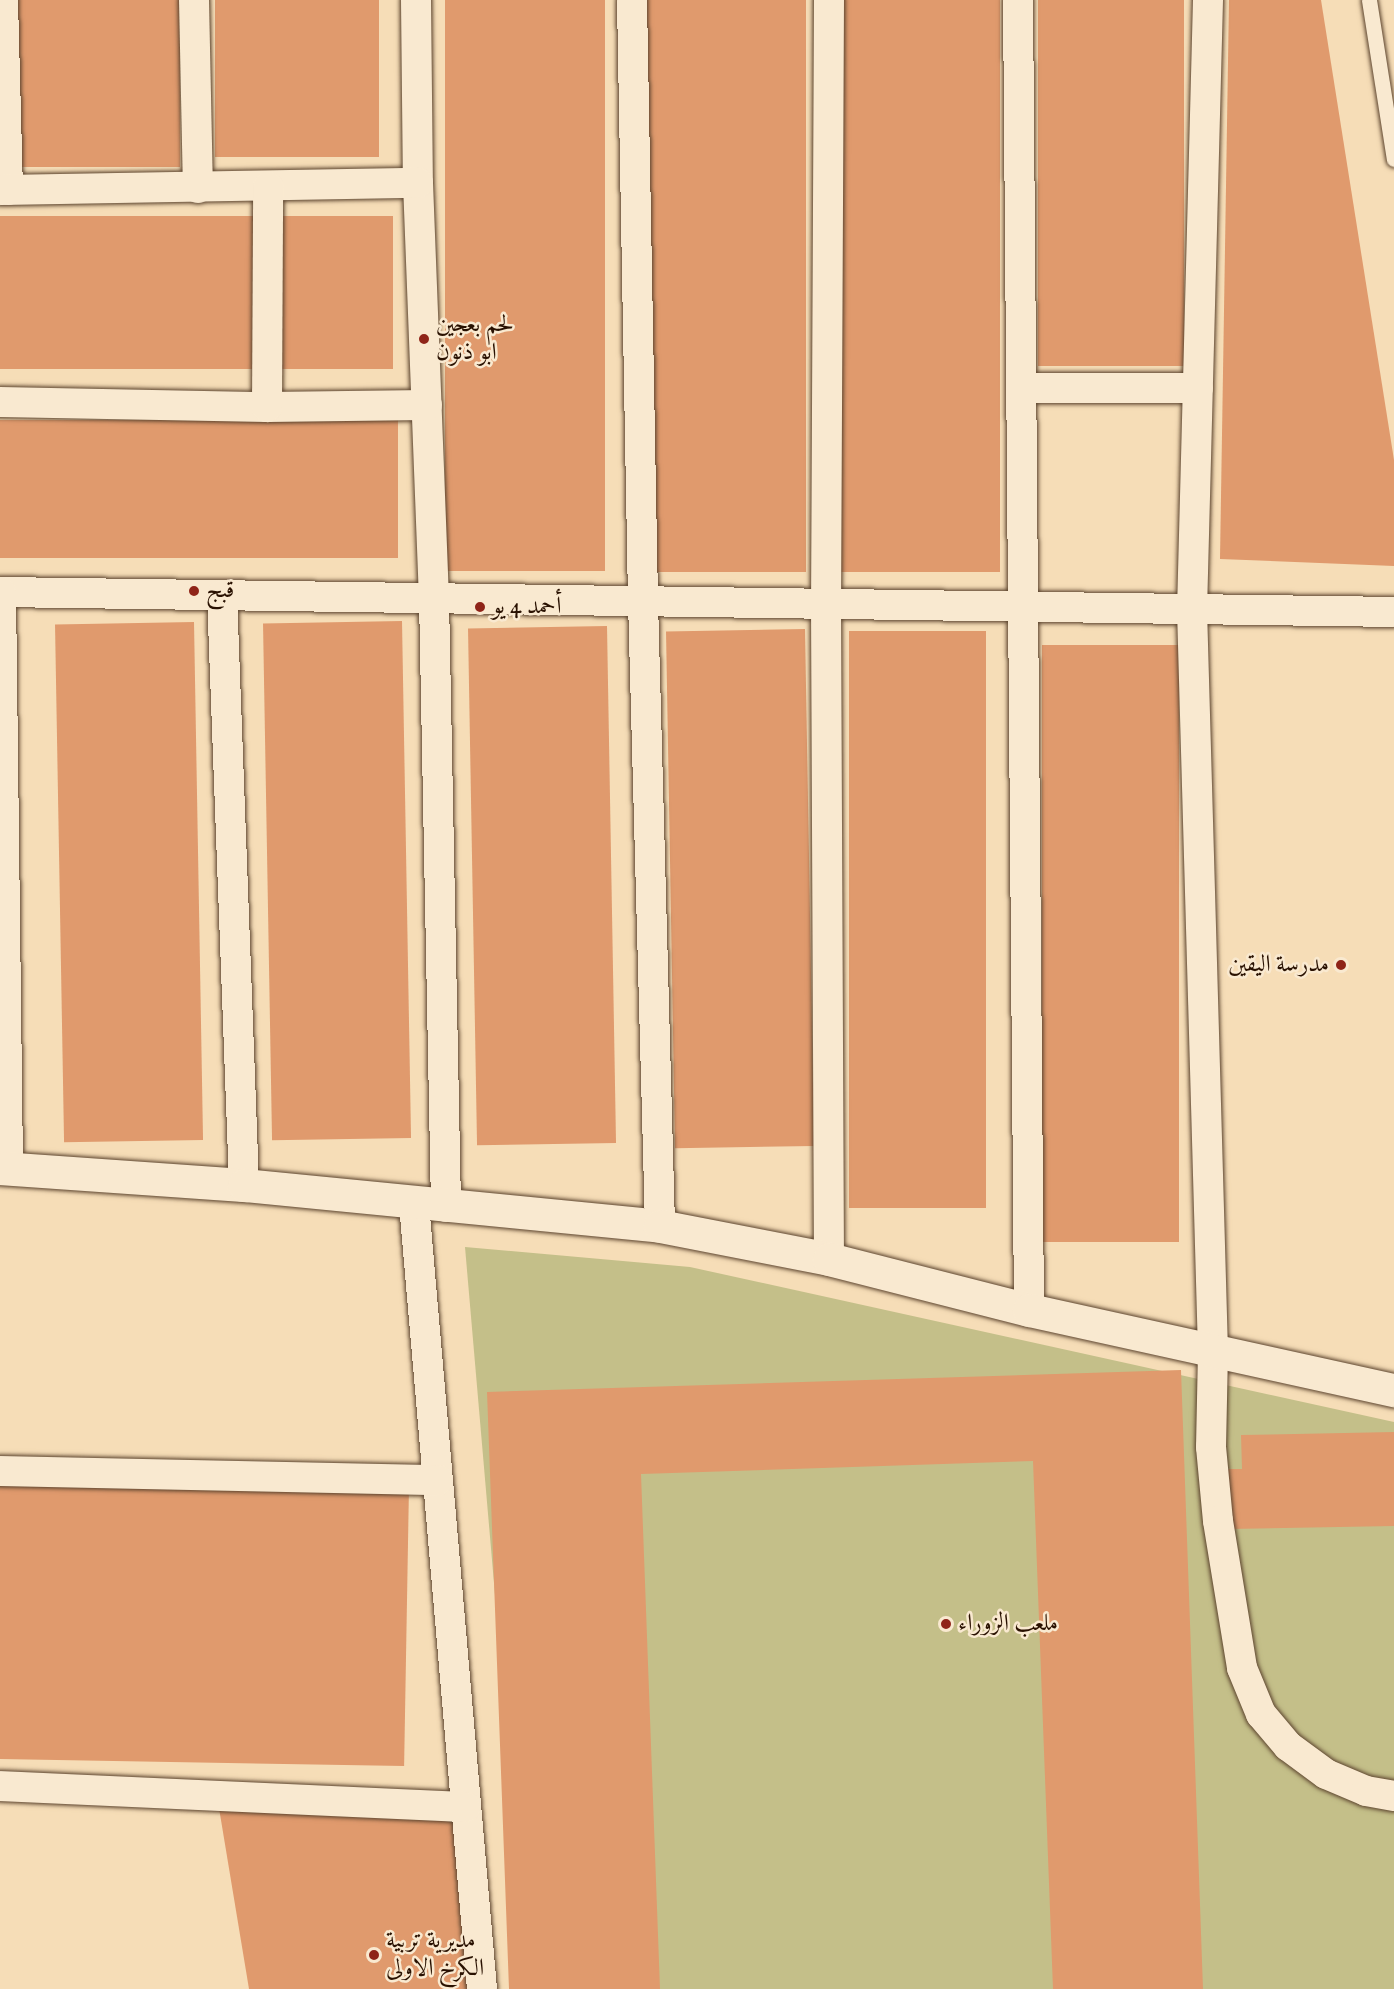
<!DOCTYPE html>
<meta charset="utf-8">
<style>
body{margin:0}
#map{position:relative;width:1394px;height:1989px;overflow:hidden;background:#f6ddb7;font-family:"IM FELL English",Amiri,serif}
div>[style]{position:absolute}
[style*='--x']{left:calc(var(--x)*1px);top:calc(var(--y)*1px);width:calc(var(--w)*1px);rotate:calc(var(--a)*1deg)}
.green>*{inset:0;background:#c4bf89}
.building>*{inset:0;background:#e09a6d;transform-origin:0 0}
.roads{filter:drop-shadow(0 0 2px #5c442e) drop-shadow(0 0 2px #5c442e)}
.lane>*{height:15px;margin:-7.5px;padding:0 7.5px;transform-origin:7.5px;border-radius:7.5px;background:#f9e9d0}
.street>*{height:30px;margin:-15px;padding:0 15px;transform-origin:15px;border-radius:15px;background:#f9e9d0}
.secondary>*{height:33px;margin:-16.5px;padding:0 16.5px;transform-origin:16.5px;border-radius:16.5px;background:#f9e9d0}
.dots>*{width:16px;height:16px;translate:-50% -50%;box-sizing:border-box;border:3px solid #f9e9d0;border-radius:50%}
span{translate:-50% -50%;white-space:nowrap;text-align:center;line-height:1.15;-webkit-text-stroke:5px #f9e9d0;paint-order:stroke}
.poi-label{font-size:24px;color:#291101}
.left{translate:0 -50%;text-align:left}
.right{translate:-100% -50%;text-align:right}
</style>
<div id="map">
<div class="green">
<div style="clip-path:polygon(465px 1247px,690px 1267px,1394px 1422px,1394px 1989px,529px 1989px)"></div>
</div>
<div class="building">
<div style="left:16px;top:0;width:164px;height:167px"></div>
<div style="left:215px;top:0;width:164px;height:157px"></div>
<div style="left:445px;top:0;width:160px;height:571px"></div>
<div style="left:647px;top:0;width:159px;height:572px"></div>
<div style="left:841px;top:0;width:159px;height:572px"></div>
<div style="left:1038px;top:0;width:146px;height:366px"></div>
<div style="clip-path:polygon(1229px 0,1321px 0,1394px 460px,1394px 566px,1220px 559px)"></div>
<div style="left:0;top:216px;width:393px;height:153px"></div>
<div style="left:0;top:420px;width:398px;height:138px"></div>
<div style="left:402px;top:621px;width:517px;height:139px;rotate:89deg"></div>
<div style="left:194px;top:622px;width:518px;height:139px;rotate:89deg"></div>
<div style="left:607px;top:626px;width:517px;height:139px;rotate:89deg"></div>
<div style="left:805px;top:629px;width:517px;height:139px;rotate:89deg"></div>
<div style="left:849px;top:631px;width:137px;height:577px"></div>
<div style="left:1042px;top:645px;width:137px;height:597px"></div>
<div style="clip-path:polygon(1181px 1370px,1203px 1989px,1053px 1989px,1033px 1461px,641px 1474px,660px 1989px,509px 1989px,487px 1392px)"></div>
<div style="clip-path:polygon(1394px 1432px,1394px 1526px,1228px 1529px,1226px 1469px,1242px 1469px,1241px 1435px)"></div>
<div style="left:0;top:1482px;width:409px;height:277px;rotate:1deg"></div>
<div style="clip-path:polygon(217px 1796px,454px 1822px,471px 1989px,249px 1989px)"></div>
</div>
<div class="roads">
<div class="lane">
<div style="--x:1369;--y:0;--w:161;--a:81.1"></div>
</div>
<div class="street">
<div style="--x:3;--y:0;--w:190;--a:88.5"></div>
<div style="--x:194;--y:0;--w:188;--a:88.8"></div>
<div style="--x:416;--y:0;--w:183;--a:89.4"></div>
<div style="--x:418;--y:183;--w:415;--a:87.8"></div>
<div style="--x:434;--y:598;--w:609;--a:88.87"></div>
<div style="--x:632;--y:0;--w:601;--a:88.95"></div>
<div style="--x:643;--y:601;--w:625;--a:88.44"></div>
<div style="--x:829;--y:0;--w:604;--a:90.28"></div>
<div style="--x:826;--y:604;--w:655;--a:89.74"></div>
<div style="--x:1018;--y:0;--w:1310;--a:89.52"></div>
<div style="--x:1208;--y:0;--w:609;--a:91.5"></div>
<div style="--x:1192;--y:609;--w:743;--a:88.38"></div>
<div style="--x:1213;--y:1352;--w:95;--a:91.2"></div>
<div style="--x:1211;--y:1447;--w:74;--a:84.6"></div>
<div style="--x:1218;--y:1521;--w:149;--a:80.7"></div>
<div style="--x:1242;--y:1668;--w:50;--a:67.6"></div>
<div style="--x:1261;--y:1714;--w:42;--a:49.8"></div>
<div style="--x:1288;--y:1746;--w:47;--a:36.4"></div>
<div style="--x:1326;--y:1774;--w:43;--a:23"></div>
<div style="--x:1366;--y:1791;--w:28;--a:10"></div>
<div style="--x:0;--y:190;--w:418;--a:-1"></div>
<div style="--x:1021;--y:388;--w:177;--a:0"></div>
<div style="--x:0;--y:402;--w:267;--a:1.1"></div>
<div style="--x:267;--y:407;--w:160;--a:-0.7"></div>
<div style="--x:267;--y:407;--w:220;--a:-89.7"></div>
<div style="--x:0;--y:592;--w:1394;--a:0.82"></div>
<div style="--x:1;--y:592;--w:577;--a:89.3"></div>
<div style="--x:222;--y:595;--w:590;--a:87.86"></div>
<div style="--x:414;--y:1204;--w:788;--a:85.05"></div>
<div style="--x:0;--y:1471;--w:438;--a:1.2"></div>
<div style="--x:0;--y:1786;--w:466;--a:2.6"></div>
</div>
<div class="secondary">
<div style="--x:0;--y:1168;--w:245;--a:4"></div>
<div style="--x:244;--y:1185;--w:418;--a:5.6"></div>
<div style="--x:660;--y:1226;--w:172;--a:11"></div>
<div style="--x:829;--y:1259;--w:206;--a:14.3"></div>
<div style="--x:1029;--y:1310;--w:374;--a:12.4"></div>
</div>
</div>
<div class="dots">
<div style="left:424px;top:339px;background:#8f2418"></div>
<div style="left:194px;top:591px;background:#8f2418"></div>
<div style="left:480px;top:607px;background:#8f2418"></div>
<div style="left:1341px;top:965px;background:#8f2418"></div>
<div style="left:946px;top:1624px;background:#8f2418"></div>
<div style="left:374px;top:1955px;background:#8f2418"></div>
</div>
<div class="poi-label">
<span class="left" style="left:436px;top:339px">لحم بعجين<br>ابو ذنون</span>
<span class="left" style="left:206px;top:591px">قبج</span>
<span class="left" style="left:492px;top:607px">أحمد 4 يو</span>
<span class="right" style="left:1329px;top:965px">مدرسة اليقين</span>
<span class="left" style="left:958px;top:1624px">ملعب الزوراء</span>
<span class="left" style="left:386px;top:1955px">مديرية تربية<br>الكرخ الاولى</span>
</div>
</div>
